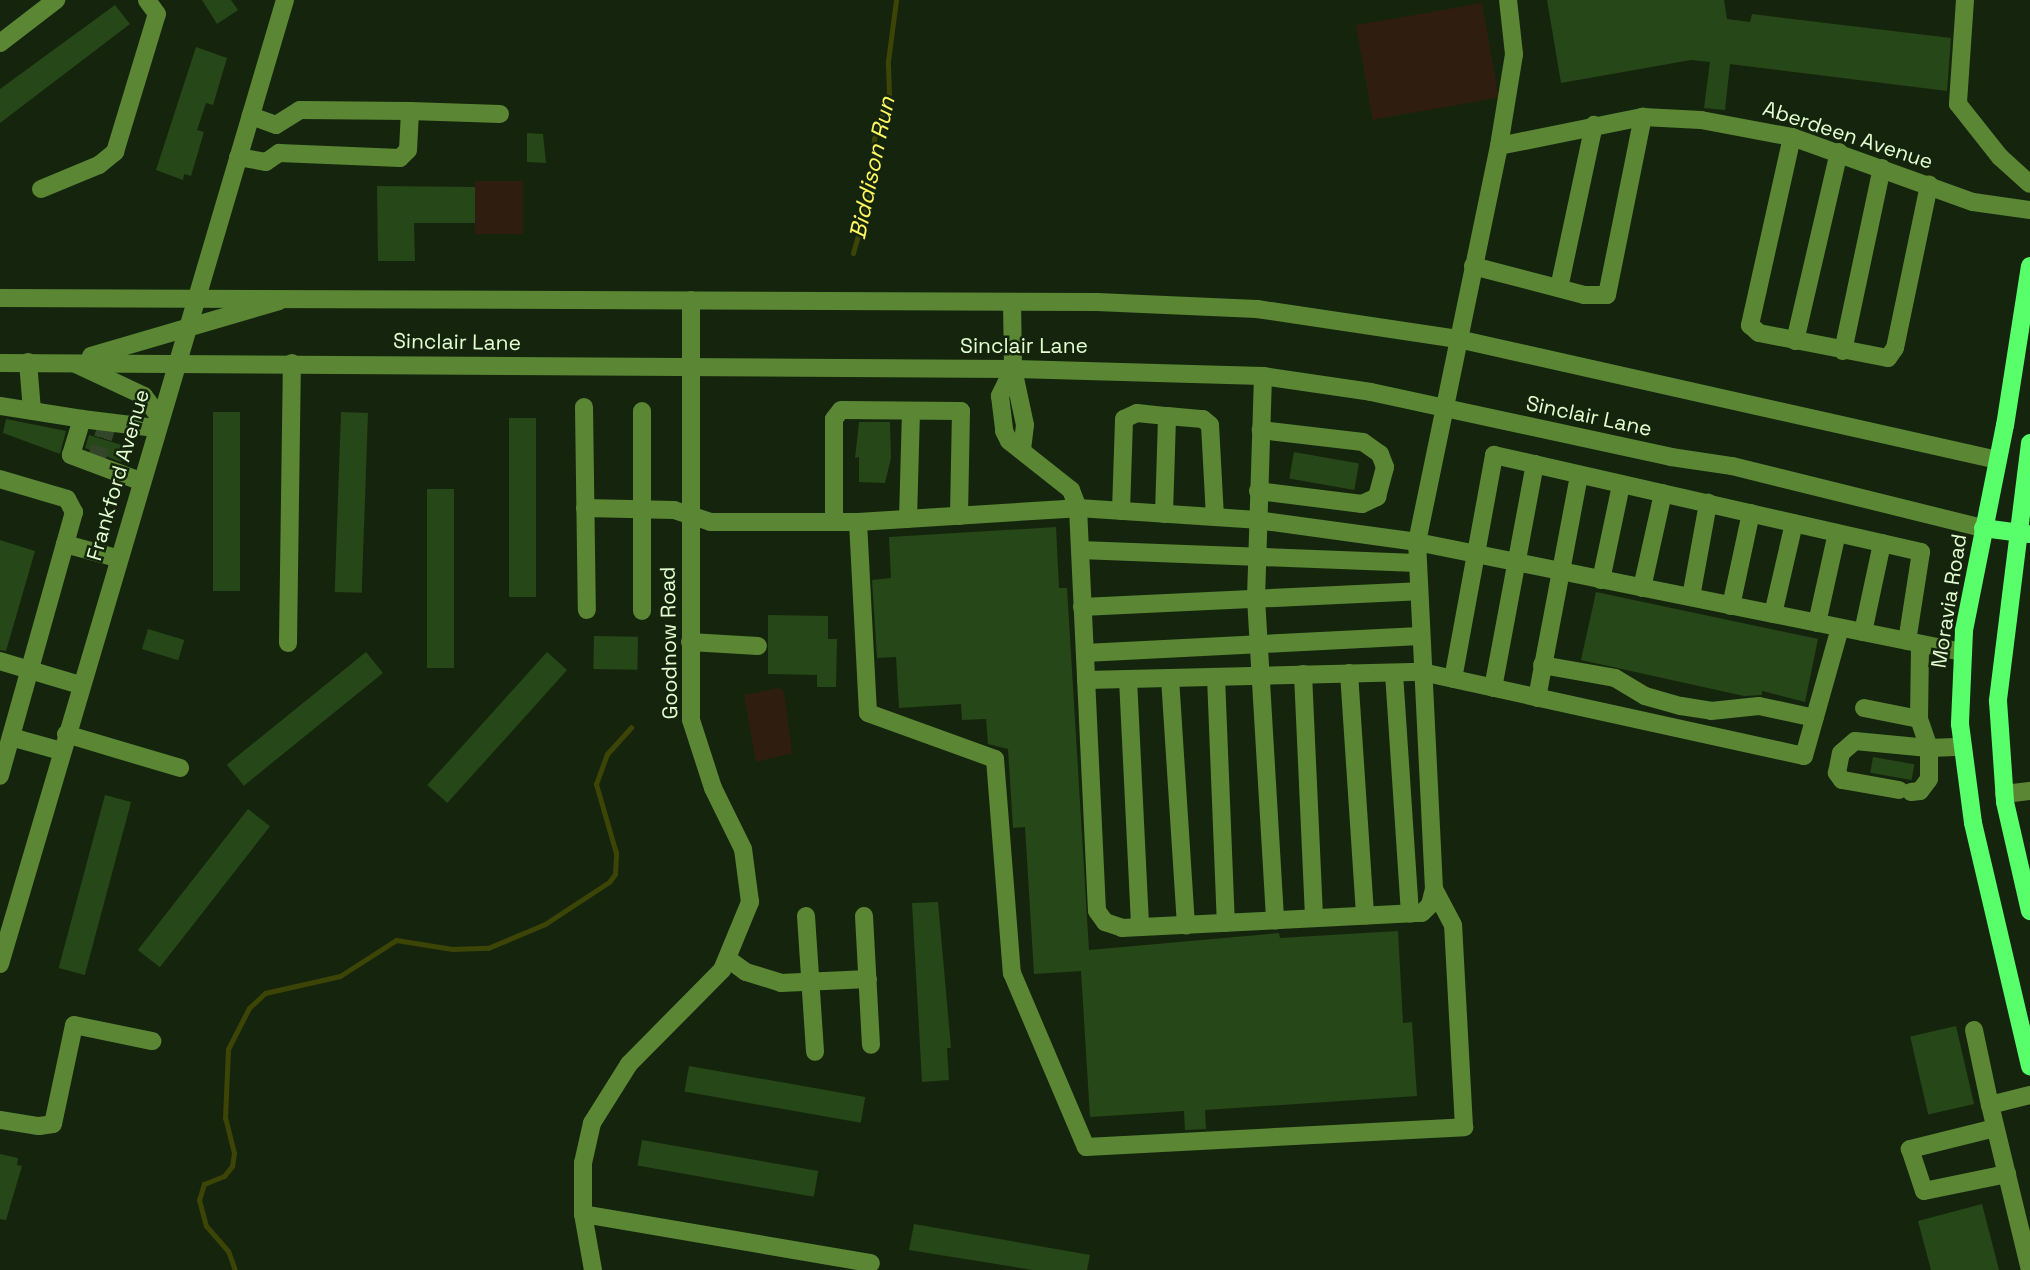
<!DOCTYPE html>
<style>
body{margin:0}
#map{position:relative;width:2030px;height:1270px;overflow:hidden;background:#15250d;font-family:"Space Grotesk",sans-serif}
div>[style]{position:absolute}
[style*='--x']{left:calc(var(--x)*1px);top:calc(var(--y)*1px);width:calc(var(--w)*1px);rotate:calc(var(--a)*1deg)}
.green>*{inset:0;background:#2f1e0f;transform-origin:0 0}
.stream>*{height:5px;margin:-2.5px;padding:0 2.5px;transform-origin:2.5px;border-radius:2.5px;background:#3c4406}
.building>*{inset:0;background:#264717;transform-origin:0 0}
.minor-tunnel>*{height:18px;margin-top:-9px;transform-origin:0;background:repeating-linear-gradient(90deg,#34462a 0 18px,transparent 0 27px)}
.minor>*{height:18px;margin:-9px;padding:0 9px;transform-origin:9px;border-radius:9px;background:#5b8734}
.major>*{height:18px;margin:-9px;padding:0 9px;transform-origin:9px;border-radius:9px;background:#58ff6b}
span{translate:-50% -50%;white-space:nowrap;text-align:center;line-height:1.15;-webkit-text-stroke:5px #15250d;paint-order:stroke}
.street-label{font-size:21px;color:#e3ffd1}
.water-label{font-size:23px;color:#fff85f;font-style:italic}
</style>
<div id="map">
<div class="green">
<div style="left:1482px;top:3px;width:96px;height:128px;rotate:80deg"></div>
<div style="left:523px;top:181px;width:53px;height:48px;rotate:90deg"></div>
<div style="clip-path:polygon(779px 688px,784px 692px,792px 753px,756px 762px,744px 695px)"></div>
</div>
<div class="stream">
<div style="--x:853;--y:253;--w:66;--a:-74.3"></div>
<div style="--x:871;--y:189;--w:50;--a:-86.6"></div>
<div style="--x:874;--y:139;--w:47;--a:-71.6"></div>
<div style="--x:889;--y:94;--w:33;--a:-92"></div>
<div style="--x:888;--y:61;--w:62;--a:-82.5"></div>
<div style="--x:235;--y:1270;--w:20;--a:-110"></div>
<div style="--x:228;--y:1251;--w:33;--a:-131"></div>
<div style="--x:206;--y:1226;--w:27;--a:-105"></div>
<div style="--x:199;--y:1200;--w:17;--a:-73"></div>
<div style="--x:204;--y:1184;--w:22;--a:-22"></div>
<div style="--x:224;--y:1176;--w:13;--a:-51"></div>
<div style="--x:232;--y:1166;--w:13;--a:-81"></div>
<div style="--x:234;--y:1153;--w:36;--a:-104"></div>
<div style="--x:225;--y:1118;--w:69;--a:-87.5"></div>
<div style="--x:228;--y:1049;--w:46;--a:-62.9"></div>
<div style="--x:249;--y:1008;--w:22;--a:-43"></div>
<div style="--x:265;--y:993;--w:77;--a:-12.8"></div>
<div style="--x:340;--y:976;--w:67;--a:-32.7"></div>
<div style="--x:396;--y:940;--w:57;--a:9.1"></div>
<div style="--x:452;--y:949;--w:36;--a:-2"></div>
<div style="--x:488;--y:948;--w:62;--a:-22.8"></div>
<div style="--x:545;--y:924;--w:77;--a:-33.3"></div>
<div style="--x:609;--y:882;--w:10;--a:-53"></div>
<div style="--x:615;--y:874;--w:21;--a:-87"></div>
<div style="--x:616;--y:853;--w:72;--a:-106.2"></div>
<div style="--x:596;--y:784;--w:32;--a:-70"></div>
<div style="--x:607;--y:754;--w:36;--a:-48"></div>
</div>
<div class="building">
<div style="clip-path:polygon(202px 0,231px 0,238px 10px,217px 24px)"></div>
<div style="clip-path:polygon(1547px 0,1724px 0,1727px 19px,1750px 22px,1752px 14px,1951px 38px,1947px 91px,1730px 64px,1725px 110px,1704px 108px,1710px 62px,1691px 60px,1561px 83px)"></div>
<div style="clip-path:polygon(115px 5px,130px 24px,0 123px,0 89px)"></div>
<div style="clip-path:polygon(196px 47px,227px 58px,213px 105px,206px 103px,197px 130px,204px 132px,191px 176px,184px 174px,183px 180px,156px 170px)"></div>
<div style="clip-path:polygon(527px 133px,543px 134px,546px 163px,527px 162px)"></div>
<div style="clip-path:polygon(377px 186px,475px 187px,475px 223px,414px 223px,415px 261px,378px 261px)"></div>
<div style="left:213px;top:412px;width:27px;height:179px"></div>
<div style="left:341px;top:412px;width:27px;height:180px;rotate:2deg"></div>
<div style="left:509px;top:418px;width:27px;height:179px"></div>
<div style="clip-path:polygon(6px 419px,66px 431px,60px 454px,3px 433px)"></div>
<div style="clip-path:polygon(859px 422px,890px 422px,891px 458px,885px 483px,859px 482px,859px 457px,855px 458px)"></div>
<div style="clip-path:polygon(89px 435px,125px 446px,121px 462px,85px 448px)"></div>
<div style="left:1294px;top:452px;width:66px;height:27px;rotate:10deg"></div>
<div style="left:427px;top:489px;width:27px;height:179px"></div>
<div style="clip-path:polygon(1056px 527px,1059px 588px,1067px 588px,1089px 950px,1279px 933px,1280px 938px,1398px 931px,1403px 1023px,1412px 1022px,1417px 1096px,1205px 1110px,1206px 1129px,1185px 1130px,1184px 1111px,1090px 1117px,1081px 971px,1034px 974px,1025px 827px,1013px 828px,1008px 749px,988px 744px,986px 719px,962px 720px,961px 704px,899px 708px,896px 657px,877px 658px,875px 627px,872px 580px,891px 578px,889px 537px)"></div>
<div style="clip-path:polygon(0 540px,35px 551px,6px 651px,0 650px)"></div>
<div style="clip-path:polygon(1596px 592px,1818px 639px,1805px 702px,1762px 691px,1762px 695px,1744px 696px,1581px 660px)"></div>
<div style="clip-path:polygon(768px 615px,828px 616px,828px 639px,837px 639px,836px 687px,817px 687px,817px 675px,768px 674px)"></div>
<div style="left:148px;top:629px;width:38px;height:21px;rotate:17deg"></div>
<div style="left:594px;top:636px;width:44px;height:33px;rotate:1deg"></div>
<div style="left:366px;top:652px;width:27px;height:179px;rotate:51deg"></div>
<div style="left:547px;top:652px;width:27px;height:179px;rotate:42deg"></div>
<div style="left:1873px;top:757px;width:42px;height:16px;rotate:10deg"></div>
<div style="left:105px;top:795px;width:27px;height:179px;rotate:15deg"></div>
<div style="left:248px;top:809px;width:28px;height:179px;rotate:38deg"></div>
<div style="clip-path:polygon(938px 902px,951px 1048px,947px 1048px,949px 1080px,922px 1082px,912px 903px)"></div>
<div style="left:1956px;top:1026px;width:80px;height:47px;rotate:77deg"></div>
<div style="left:689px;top:1066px;width:179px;height:26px;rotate:10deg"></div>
<div style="left:642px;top:1140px;width:179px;height:26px;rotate:10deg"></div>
<div style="clip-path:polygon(0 1154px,18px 1158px,17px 1165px,22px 1166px,6px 1220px,0 1219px)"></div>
<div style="clip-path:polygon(1982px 1204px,1999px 1270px,1931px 1270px,1918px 1221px)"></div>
<div style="clip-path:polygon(914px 1224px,1090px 1255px,1087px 1270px,1033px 1270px,909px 1250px)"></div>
</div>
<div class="minor-tunnel">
<div style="--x:95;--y:464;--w:44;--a:-72.8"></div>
</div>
<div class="minor">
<div style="--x:1965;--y:0;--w:104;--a:93.9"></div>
<div style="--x:1958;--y:104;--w:68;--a:51.6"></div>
<div style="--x:2000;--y:157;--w:40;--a:42"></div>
<div style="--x:0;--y:43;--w:71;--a:-37.5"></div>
<div style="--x:410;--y:111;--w:90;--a:1.9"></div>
<div style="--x:1792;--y:137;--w:193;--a:102.6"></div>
<div style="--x:1750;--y:325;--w:12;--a:42"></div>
<div style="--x:1759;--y:333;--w:131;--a:11"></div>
<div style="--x:1888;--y:358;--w:12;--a:-55"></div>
<div style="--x:1895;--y:348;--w:167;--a:-78.2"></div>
<div style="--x:1499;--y:146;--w:93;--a:-80.7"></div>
<div style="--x:1514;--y:54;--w:54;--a:-96.3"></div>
<div style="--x:238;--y:157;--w:28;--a:10"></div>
<div style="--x:266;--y:162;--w:16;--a:-35"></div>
<div style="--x:279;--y:153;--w:121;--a:2.4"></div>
<div style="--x:400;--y:158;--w:11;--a:-45"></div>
<div style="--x:408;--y:150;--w:39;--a:-87"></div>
<div style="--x:410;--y:111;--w:110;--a:-179.5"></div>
<div style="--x:300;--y:110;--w:28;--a:148"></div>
<div style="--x:276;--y:125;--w:27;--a:-160"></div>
<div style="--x:41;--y:189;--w:63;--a:-22.5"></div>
<div style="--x:99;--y:165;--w:21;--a:-39"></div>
<div style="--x:115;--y:152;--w:144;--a:-73.1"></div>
<div style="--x:157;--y:14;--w:17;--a:-126"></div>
<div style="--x:1473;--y:266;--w:115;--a:14.6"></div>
<div style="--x:1584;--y:295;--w:23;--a:0"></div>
<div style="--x:1607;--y:295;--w:182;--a:-78.6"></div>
<div style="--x:1559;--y:288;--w:167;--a:-77.9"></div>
<div style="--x:0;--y:298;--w:1097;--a:0.21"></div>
<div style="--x:1097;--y:302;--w:160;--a:2.5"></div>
<div style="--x:1257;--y:309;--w:203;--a:8.5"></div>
<div style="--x:1458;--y:339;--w:553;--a:12.63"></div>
<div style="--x:1012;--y:302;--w:67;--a:89.1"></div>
<div style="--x:1013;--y:369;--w:57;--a:77.9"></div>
<div style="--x:1025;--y:425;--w:26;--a:97"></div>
<div style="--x:1795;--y:341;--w:194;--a:-76.9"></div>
<div style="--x:1843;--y:351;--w:187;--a:-78"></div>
<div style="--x:91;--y:356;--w:196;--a:-16.3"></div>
<div style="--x:28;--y:362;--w:49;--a:85.3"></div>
<div style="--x:0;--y:363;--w:1013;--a:0.34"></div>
<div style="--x:1013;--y:369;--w:250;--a:1.6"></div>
<div style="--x:1263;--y:376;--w:109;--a:8.4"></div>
<div style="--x:1371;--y:392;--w:307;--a:12.2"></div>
<div style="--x:1671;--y:457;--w:62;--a:8.4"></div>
<div style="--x:1732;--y:466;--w:259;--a:13.9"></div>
<div style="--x:76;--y:364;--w:75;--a:25.2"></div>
<div style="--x:144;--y:396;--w:26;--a:54"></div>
<div style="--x:1013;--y:369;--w:30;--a:116"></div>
<div style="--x:1000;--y:396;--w:35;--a:83"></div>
<div style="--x:1004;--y:431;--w:11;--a:63"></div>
<div style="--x:1009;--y:441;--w:79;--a:38.3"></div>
<div style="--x:1071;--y:490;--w:19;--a:69"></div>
<div style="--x:1078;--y:508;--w:403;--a:87.3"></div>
<div style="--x:1097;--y:911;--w:14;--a:54"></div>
<div style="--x:1105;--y:922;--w:18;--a:19"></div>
<div style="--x:1122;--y:928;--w:300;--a:-2.9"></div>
<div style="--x:1422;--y:913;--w:11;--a:-45"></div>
<div style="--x:1430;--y:905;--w:16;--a:-76"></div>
<div style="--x:1434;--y:889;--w:347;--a:-92.8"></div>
<div style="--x:1417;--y:542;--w:404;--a:-78.3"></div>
<div style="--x:1499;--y:146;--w:147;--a:-11.4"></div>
<div style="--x:1643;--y:117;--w:58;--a:3"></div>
<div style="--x:1701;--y:120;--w:93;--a:10.6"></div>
<div style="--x:1792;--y:137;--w:192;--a:19.8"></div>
<div style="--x:1973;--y:202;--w:58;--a:8"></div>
<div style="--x:1263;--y:376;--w:222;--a:91.8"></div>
<div style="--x:1256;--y:598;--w:323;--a:86.6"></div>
<div style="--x:0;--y:406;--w:83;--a:9"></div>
<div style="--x:584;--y:407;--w:203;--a:89.2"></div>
<div style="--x:642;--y:411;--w:200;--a:90"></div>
<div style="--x:0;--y:479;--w:70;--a:16.6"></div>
<div style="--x:67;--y:499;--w:15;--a:62"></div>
<div style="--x:74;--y:512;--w:274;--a:105.7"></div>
<div style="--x:140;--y:481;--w:74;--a:-159.4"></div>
<div style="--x:71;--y:455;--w:38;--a:-73"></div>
<div style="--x:82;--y:419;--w:74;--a:7"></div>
<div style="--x:1258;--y:491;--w:105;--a:7.1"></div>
<div style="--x:1362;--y:504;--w:17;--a:-25"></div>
<div style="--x:1377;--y:497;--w:31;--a:-75"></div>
<div style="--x:1385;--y:467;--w:14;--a:-111"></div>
<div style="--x:1380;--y:454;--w:21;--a:-145"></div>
<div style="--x:1363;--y:442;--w:103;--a:-173.3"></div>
<div style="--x:585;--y:508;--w:89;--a:1.3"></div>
<div style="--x:674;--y:510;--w:38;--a:18"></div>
<div style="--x:710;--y:522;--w:148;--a:0"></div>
<div style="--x:858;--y:522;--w:220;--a:-3.6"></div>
<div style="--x:1078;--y:508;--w:179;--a:3.8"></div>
<div style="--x:1257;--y:520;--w:162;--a:7.8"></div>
<div style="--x:1417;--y:542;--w:556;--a:11.41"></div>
<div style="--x:1121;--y:511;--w:92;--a:-88.1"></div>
<div style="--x:1124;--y:419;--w:14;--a:-25"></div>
<div style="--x:1137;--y:413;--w:30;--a:6"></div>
<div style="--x:1164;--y:514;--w:98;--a:-88.2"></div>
<div style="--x:1167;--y:416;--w:36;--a:5"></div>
<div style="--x:1203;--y:419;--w:9;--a:41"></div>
<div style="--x:1210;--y:425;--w:92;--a:86.9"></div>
<div style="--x:908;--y:519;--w:108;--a:-88.4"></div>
<div style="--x:834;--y:522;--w:103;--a:-90"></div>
<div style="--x:834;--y:419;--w:11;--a:-52"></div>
<div style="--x:841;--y:410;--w:120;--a:0.5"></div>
<div style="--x:961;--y:411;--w:105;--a:91.1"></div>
<div style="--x:858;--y:522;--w:191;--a:87"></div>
<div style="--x:868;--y:713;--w:135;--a:19.9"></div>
<div style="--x:995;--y:759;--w:215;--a:85.5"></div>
<div style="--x:1012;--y:973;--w:189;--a:67"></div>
<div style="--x:1086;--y:1147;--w:379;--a:-3"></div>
<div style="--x:1464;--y:1127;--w:202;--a:-93.1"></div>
<div style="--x:1453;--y:925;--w:41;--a:-117.8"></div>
<div style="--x:65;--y:544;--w:54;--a:15.1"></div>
<div style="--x:1080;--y:550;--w:337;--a:2.2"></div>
<div style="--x:1601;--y:580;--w:97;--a:-78.1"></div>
<div style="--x:1642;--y:588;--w:97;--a:-77.5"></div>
<div style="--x:1691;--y:597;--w:96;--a:-79.7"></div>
<div style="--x:1731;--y:606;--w:95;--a:-77.9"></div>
<div style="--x:1082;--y:607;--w:336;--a:-2.7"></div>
<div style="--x:1773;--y:614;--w:93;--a:-77"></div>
<div style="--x:1817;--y:623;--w:92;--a:-77.5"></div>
<div style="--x:1863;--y:632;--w:91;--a:-77.9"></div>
<div style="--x:690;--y:642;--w:68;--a:3.4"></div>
<div style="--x:288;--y:643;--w:280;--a:-89.2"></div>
<div style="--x:1085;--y:653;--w:335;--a:-2.9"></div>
<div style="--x:0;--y:661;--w:84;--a:16.7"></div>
<div style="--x:1542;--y:665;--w:74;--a:10.1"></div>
<div style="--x:1615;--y:678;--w:35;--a:31"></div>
<div style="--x:1645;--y:696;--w:37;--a:16"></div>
<div style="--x:1681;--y:706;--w:30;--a:9"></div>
<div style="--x:1711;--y:711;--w:48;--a:-5.9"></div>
<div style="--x:1759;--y:706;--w:57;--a:12.1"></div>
<div style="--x:1349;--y:673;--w:243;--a:86.2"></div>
<div style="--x:1394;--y:673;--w:241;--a:86.2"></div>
<div style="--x:1303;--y:674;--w:244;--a:87.4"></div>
<div style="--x:1216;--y:677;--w:246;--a:87.7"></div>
<div style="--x:1170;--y:678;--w:248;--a:86.3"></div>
<div style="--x:1128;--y:679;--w:248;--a:87.2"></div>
<div style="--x:1453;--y:679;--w:228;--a:-79.6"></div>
<div style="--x:1494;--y:455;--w:438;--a:12.8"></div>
<div style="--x:1921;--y:552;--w:90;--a:98.9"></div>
<div style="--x:1086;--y:680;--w:336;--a:-1.4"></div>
<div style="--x:1422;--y:672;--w:391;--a:12.4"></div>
<div style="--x:1804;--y:756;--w:133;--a:-74.3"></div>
<div style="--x:1493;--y:688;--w:228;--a:-79.4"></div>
<div style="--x:1537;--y:698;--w:227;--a:-79.3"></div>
<div style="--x:1864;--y:708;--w:56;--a:11.3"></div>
<div style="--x:66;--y:734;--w:119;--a:16.6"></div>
<div style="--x:11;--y:737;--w:52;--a:15.6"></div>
<div style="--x:1899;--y:790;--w:58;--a:-170"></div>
<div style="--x:1842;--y:780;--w:9;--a:-126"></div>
<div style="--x:1837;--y:773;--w:20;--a:-79"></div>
<div style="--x:1841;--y:753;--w:18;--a:-41"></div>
<div style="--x:1855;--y:741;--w:74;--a:5.4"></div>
<div style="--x:1929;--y:748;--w:31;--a:-109"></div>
<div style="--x:1919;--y:719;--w:75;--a:-89.2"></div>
<div style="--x:1911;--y:792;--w:9;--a:-6"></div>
<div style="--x:1920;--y:791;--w:15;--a:-53"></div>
<div style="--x:1929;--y:779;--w:31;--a:-90"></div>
<div style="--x:1929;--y:748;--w:33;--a:-2"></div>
<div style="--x:2004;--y:794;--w:26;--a:-7"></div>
<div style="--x:806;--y:916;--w:136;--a:86.2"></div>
<div style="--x:864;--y:916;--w:129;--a:86.9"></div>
<div style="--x:728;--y:959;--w:22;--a:36"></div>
<div style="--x:746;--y:972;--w:37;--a:17"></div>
<div style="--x:781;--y:983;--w:87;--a:-2.6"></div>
<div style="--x:0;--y:964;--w:1005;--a:-73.53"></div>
<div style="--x:1974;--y:1030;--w:77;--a:78"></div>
<div style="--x:0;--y:1120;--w:39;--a:9"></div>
<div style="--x:39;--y:1126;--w:14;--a:-8"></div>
<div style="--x:53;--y:1124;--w:101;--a:-78"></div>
<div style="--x:74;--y:1025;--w:80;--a:11.6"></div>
<div style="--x:1995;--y:1128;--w:88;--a:166.1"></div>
<div style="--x:1910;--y:1149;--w:44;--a:71.6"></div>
<div style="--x:1924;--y:1191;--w:85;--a:-11.6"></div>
<div style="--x:583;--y:1214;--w:292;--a:9.7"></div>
<div style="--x:593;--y:1270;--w:57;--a:-100.1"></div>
<div style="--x:583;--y:1214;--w:51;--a:-90"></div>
<div style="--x:583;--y:1163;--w:41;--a:-77.3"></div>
<div style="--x:592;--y:1123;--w:70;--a:-57.9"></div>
<div style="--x:629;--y:1064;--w:132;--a:-45.3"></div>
<div style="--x:722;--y:970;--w:74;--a:-67.6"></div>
<div style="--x:750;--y:902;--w:53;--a:-97.5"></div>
<div style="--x:743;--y:849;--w:68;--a:-116.2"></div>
<div style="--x:713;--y:788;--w:71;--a:-107.9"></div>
<div style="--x:691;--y:720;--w:420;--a:-90"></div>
<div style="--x:2030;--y:1270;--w:170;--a:-103.6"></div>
<div style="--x:1990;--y:1105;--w:41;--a:-14"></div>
</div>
<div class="major">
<div style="--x:2030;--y:266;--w:161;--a:98.9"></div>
<div style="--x:2005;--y:425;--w:210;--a:101.3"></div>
<div style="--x:1964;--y:631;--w:93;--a:92.5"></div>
<div style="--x:1960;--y:724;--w:100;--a:82.5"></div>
<div style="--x:1973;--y:823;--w:250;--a:76.8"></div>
<div style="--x:2030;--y:443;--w:260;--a:97.1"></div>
<div style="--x:1998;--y:701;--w:101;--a:86"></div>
<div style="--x:2005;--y:802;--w:112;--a:77.1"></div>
<div style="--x:1983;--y:528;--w:45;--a:7.6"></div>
</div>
<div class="street-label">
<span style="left:1848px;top:135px;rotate:18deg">Aberdeen Avenue</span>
<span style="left:457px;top:342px;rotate:1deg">Sinclair Lane</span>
<span style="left:1024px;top:346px">Sinclair Lane</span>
<span style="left:1589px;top:416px;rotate:12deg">Sinclair Lane</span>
<span style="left:118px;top:475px;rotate:-74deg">Frankford Avenue</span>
<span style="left:1949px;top:601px;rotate:-81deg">Moravia Road</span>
<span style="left:669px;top:643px;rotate:-91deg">Goodnow Road</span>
</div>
<div class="water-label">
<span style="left:872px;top:168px;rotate:-78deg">Biddison Run</span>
</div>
</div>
